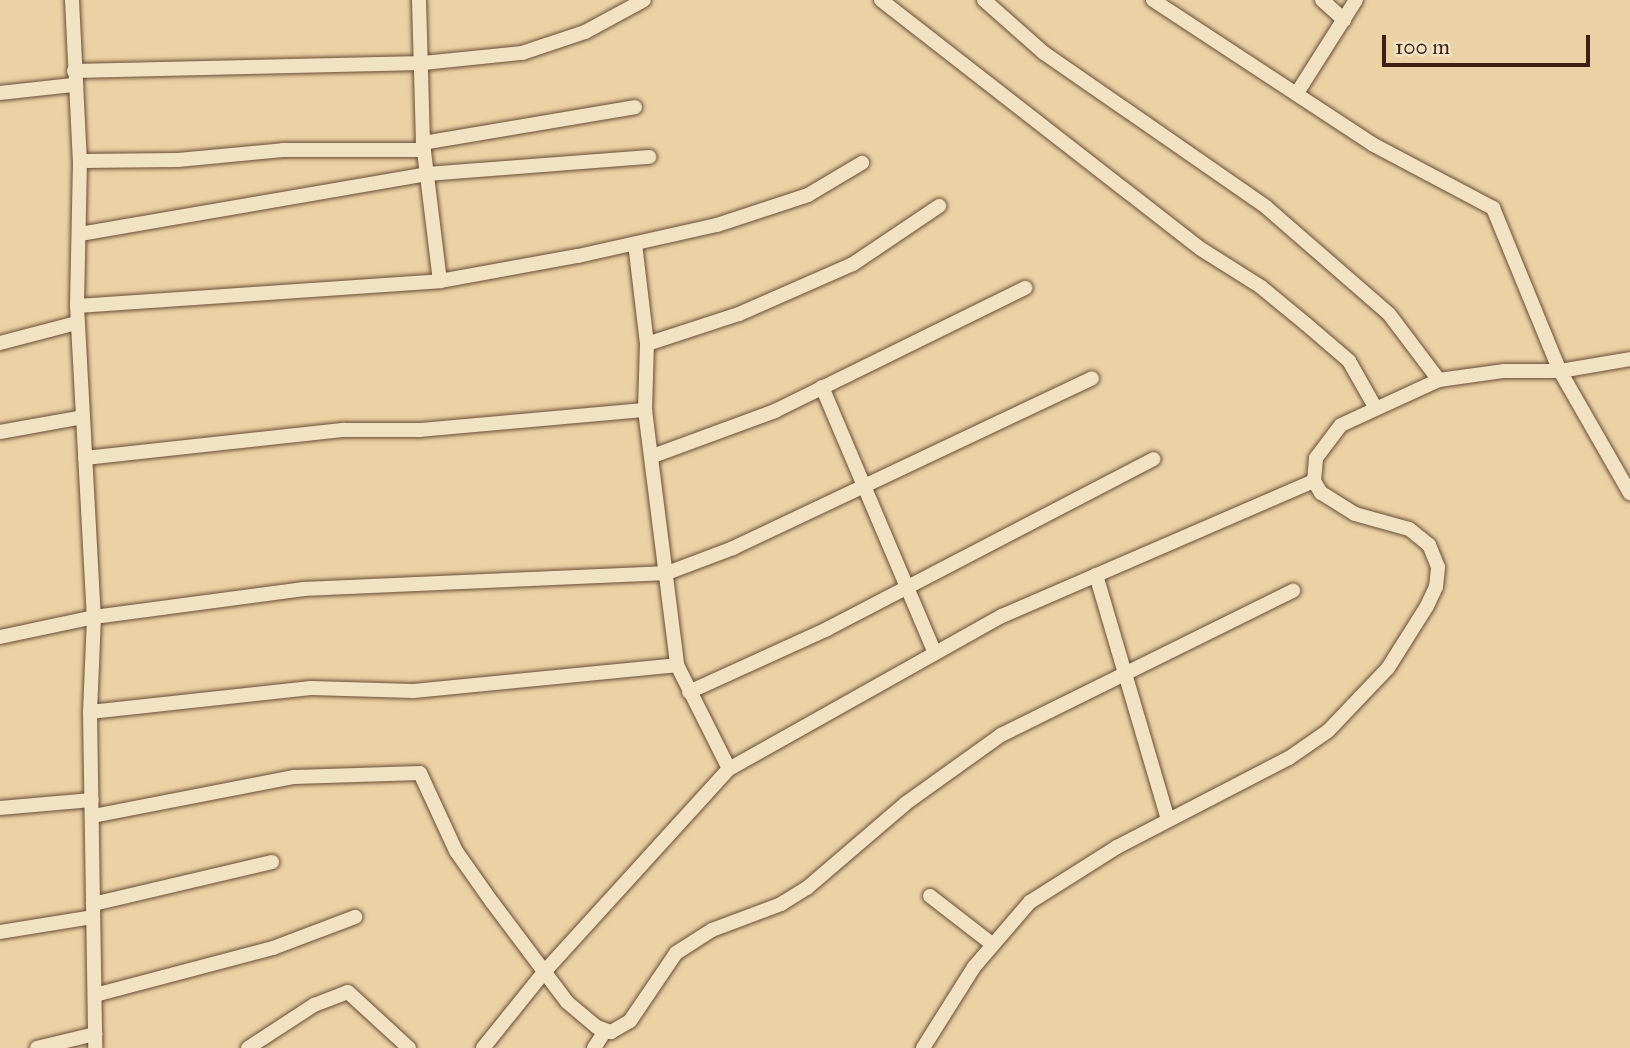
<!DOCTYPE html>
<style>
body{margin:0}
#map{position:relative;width:1630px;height:1048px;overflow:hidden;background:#ebd2a4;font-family:"IM FELL Great Primer",serif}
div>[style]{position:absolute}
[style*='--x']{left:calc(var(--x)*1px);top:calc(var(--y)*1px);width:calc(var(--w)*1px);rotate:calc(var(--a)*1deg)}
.roads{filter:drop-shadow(0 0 2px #684c36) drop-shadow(0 0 2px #684c36)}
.minor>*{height:14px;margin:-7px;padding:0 7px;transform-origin:7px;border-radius:7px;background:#f2e2c4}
span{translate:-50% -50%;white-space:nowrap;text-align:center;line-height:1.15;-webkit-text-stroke:5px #f2e2c4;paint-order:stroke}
.scale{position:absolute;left:1382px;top:35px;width:208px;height:32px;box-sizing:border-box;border:4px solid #3d2012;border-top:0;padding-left:9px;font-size:21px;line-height:24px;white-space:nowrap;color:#3d2012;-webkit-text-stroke:5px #f2e2c4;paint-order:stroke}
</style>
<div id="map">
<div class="roads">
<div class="minor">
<div style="--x:72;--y:0;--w:161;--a:87.2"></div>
<div style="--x:80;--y:161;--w:145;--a:91.2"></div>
<div style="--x:77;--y:306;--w:311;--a:86.9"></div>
<div style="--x:94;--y:617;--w:95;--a:92.4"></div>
<div style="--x:90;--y:712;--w:336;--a:89.1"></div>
<div style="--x:419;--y:0;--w:143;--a:88.4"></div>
<div style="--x:423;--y:143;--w:139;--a:83"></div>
<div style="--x:881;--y:0;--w:405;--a:37.9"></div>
<div style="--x:1201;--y:249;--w:71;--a:32.3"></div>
<div style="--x:1261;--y:287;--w:58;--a:39.4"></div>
<div style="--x:1306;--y:324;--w:57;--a:40.7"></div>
<div style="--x:1349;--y:361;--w:53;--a:60.5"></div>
<div style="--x:984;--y:0;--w:80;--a:41.5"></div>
<div style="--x:1044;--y:53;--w:270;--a:34.7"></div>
<div style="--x:1266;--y:207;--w:163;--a:41"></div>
<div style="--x:1389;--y:314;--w:83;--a:52.9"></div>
<div style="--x:1153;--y:0;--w:264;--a:33.3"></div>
<div style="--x:1374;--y:145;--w:135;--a:27.9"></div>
<div style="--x:1493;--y:208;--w:176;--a:67.7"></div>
<div style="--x:1560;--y:371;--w:141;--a:60.2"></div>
<div style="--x:1322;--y:0;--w:30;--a:42"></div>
<div style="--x:74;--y:71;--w:349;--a:-1.3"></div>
<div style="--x:423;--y:63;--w:100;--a:-5.8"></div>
<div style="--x:522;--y:53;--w:66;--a:-18.4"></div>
<div style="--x:585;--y:32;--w:67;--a:-28.5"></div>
<div style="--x:0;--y:93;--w:73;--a:-6.3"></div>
<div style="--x:1297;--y:93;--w:110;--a:-57.6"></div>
<div style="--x:423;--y:143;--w:215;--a:-9.6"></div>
<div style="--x:80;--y:161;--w:98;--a:-0.6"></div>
<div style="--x:178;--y:160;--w:105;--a:-5.4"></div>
<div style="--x:283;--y:150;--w:141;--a:0"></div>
<div style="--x:80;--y:234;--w:352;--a:-9.8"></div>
<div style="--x:427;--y:174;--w:223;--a:-4.4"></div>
<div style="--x:77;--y:306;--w:364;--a:-3.9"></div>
<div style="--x:440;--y:281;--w:140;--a:-10.3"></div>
<div style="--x:578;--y:256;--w:142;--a:-12.6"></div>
<div style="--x:717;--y:225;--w:96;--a:-18.2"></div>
<div style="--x:808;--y:195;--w:63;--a:-30.7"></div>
<div style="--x:0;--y:343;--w:80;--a:-14.6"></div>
<div style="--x:647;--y:344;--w:97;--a:-18.1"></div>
<div style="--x:739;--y:314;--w:124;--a:-23.7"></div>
<div style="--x:853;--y:264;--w:104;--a:-34"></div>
<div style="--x:822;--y:387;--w:289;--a:67"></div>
<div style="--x:645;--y:410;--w:257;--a:82.8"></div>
<div style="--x:0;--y:432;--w:84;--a:-10.2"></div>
<div style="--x:653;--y:456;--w:130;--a:-20.2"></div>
<div style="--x:775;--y:411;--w:279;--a:-26.2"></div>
<div style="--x:85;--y:458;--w:261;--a:-6.2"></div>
<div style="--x:344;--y:430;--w:76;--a:0"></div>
<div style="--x:420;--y:430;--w:226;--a:-5.1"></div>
<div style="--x:645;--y:410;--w:66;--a:-88.3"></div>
<div style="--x:647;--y:344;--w:101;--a:-96.8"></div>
<div style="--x:1096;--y:575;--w:254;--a:73.6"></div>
<div style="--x:0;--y:637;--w:96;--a:-12"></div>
<div style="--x:94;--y:617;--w:212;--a:-7.6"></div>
<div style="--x:304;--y:589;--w:363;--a:-2.5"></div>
<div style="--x:667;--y:573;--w:71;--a:-20.7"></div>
<div style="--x:733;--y:548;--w:397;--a:-25.3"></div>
<div style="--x:689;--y:692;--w:152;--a:-24.5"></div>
<div style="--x:827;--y:629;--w:368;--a:-27.5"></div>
<div style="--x:90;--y:712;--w:222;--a:-6.2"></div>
<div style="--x:311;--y:688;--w:102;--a:1.7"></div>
<div style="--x:413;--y:691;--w:265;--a:-5.6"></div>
<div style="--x:677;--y:665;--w:116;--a:63.4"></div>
<div style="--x:0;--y:808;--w:92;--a:-5"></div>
<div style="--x:93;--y:816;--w:205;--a:-11"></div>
<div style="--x:294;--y:777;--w:126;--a:-1.8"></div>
<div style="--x:420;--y:773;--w:86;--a:65.2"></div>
<div style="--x:456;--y:851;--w:62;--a:54.8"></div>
<div style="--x:492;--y:902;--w:125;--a:53.1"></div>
<div style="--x:567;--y:1002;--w:39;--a:40"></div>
<div style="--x:597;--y:1027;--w:15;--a:20"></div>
<div style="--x:611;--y:1032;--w:22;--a:-30"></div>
<div style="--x:630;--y:1021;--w:82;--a:-55.9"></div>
<div style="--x:676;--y:953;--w:43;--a:-32.6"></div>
<div style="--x:712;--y:930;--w:74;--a:-20.6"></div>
<div style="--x:781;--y:904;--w:31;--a:-32"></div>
<div style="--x:807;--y:888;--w:130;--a:-40.6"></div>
<div style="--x:906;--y:803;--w:117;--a:-35.6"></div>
<div style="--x:1001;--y:735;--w:326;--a:-26.3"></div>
<div style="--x:930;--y:896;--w:78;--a:37.7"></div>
<div style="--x:93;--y:904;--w:184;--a:-13.2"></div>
<div style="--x:0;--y:932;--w:94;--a:-9.2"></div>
<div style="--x:95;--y:995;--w:184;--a:-14.8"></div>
<div style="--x:273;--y:948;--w:88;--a:-20.7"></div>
<div style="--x:37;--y:1048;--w:60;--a:-13.6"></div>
<div style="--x:248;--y:1048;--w:79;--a:-33.1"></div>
<div style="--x:314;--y:1005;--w:36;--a:-21"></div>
<div style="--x:348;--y:992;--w:83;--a:42.6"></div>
<div style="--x:483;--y:1048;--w:99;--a:-51.2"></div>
<div style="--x:545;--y:971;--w:273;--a:-47.7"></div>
<div style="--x:729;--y:769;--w:313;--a:-29.3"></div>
<div style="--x:1002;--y:616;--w:340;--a:-23.4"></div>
<div style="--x:594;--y:1048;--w:20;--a:-57"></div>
<div style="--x:923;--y:1048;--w:96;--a:-57.8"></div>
<div style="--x:974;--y:967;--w:86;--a:-49.3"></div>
<div style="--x:1030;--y:902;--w:103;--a:-32.3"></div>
<div style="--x:1117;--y:847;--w:194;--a:-27.4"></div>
<div style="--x:1289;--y:758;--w:47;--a:-34.7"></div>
<div style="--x:1328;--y:731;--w:87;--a:-46.4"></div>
<div style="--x:1388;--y:668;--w:73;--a:-57.8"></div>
<div style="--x:1427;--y:606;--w:21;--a:-65"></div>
<div style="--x:1436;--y:587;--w:20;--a:-84"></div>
<div style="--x:1438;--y:567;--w:24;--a:-112"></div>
<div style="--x:1429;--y:545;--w:26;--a:-141"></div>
<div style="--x:1409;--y:529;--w:56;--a:-164.5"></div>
<div style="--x:1355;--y:514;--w:40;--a:-148"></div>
<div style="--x:1321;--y:493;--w:14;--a:-120"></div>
<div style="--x:1314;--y:481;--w:23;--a:-85"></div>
<div style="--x:1316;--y:458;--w:41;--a:-52.9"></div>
<div style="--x:1341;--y:425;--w:108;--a:-24.7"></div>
<div style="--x:1439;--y:380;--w:66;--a:-7.9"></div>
<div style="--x:1504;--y:371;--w:56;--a:0"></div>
<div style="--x:1560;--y:371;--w:71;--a:-9.7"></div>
</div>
</div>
<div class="scale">100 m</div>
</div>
